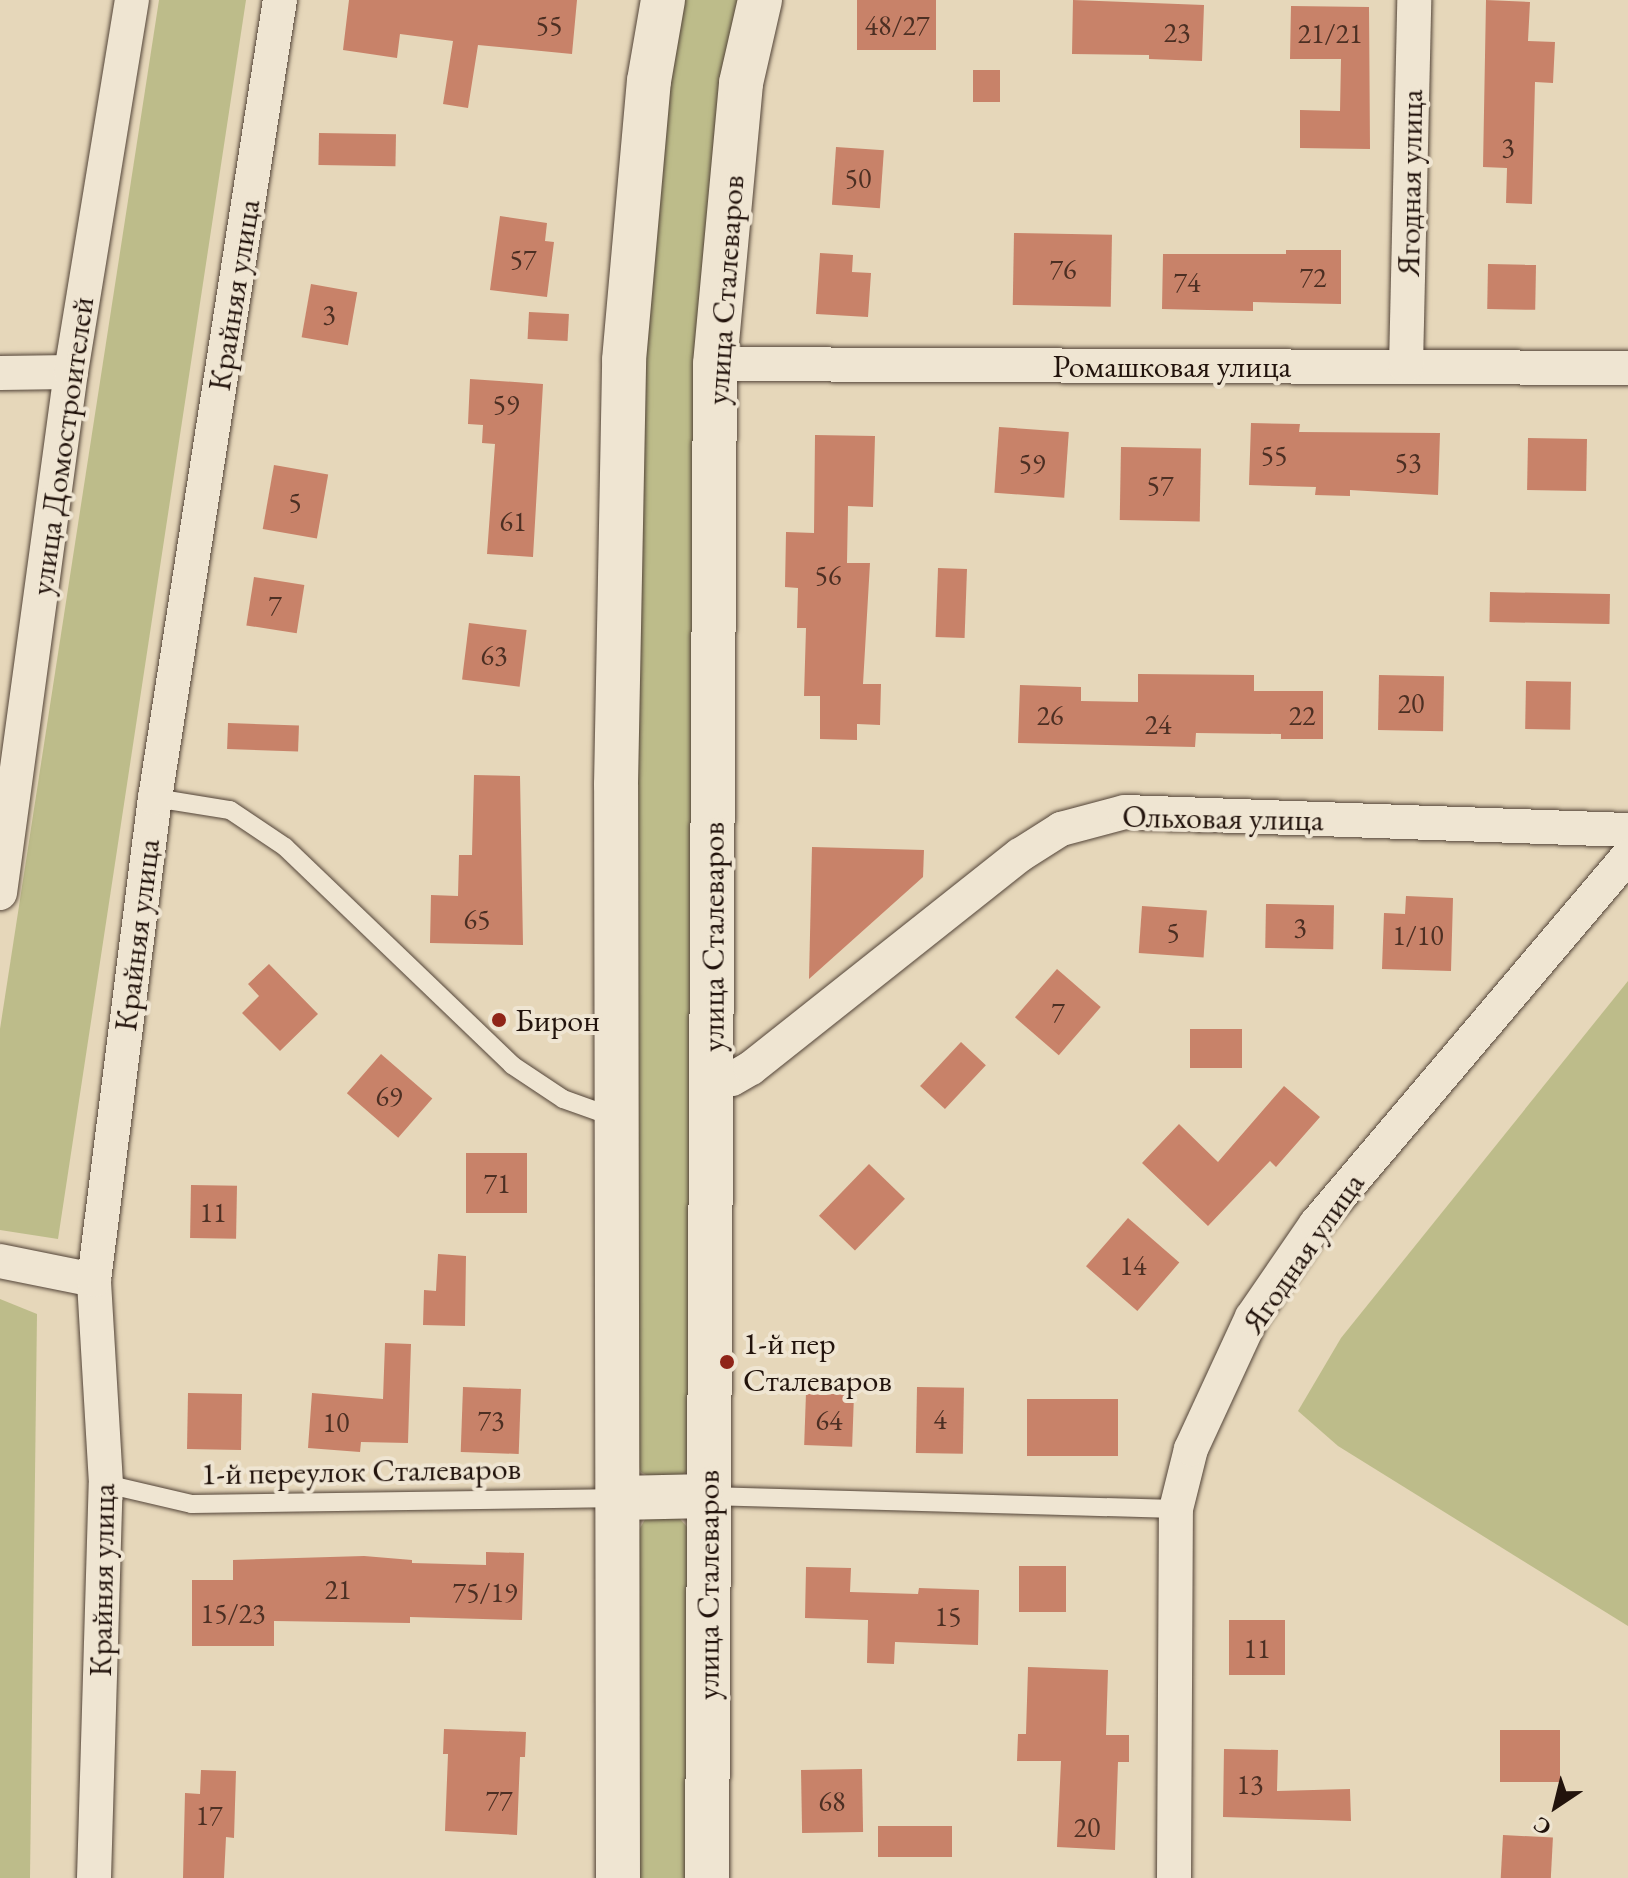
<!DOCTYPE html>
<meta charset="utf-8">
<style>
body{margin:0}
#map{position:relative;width:1628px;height:1878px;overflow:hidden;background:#e6d7ba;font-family:"EB Garamond",serif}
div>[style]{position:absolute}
.green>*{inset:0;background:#bdbc8a}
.building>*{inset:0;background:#c88269;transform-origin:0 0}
.roads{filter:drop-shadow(0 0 2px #534438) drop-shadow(0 0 2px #534438)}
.service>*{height:18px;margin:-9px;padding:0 9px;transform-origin:9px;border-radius:9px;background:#efe5d2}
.minor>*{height:34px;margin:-17px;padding:0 17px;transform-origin:17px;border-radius:17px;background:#efe5d2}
.secondary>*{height:44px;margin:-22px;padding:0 22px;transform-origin:22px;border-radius:22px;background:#efe5d2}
.dots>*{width:22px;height:22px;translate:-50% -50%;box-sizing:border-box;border:4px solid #efe5d2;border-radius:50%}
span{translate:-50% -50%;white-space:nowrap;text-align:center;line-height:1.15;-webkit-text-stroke:8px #efe5d2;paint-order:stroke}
.number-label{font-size:28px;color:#4c2f23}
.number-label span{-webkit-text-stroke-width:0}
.street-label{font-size:32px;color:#22130c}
.poi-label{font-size:32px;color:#22130c}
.left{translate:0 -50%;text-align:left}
.north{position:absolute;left:1516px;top:1766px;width:80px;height:80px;-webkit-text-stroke:6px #efe5d2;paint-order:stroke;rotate:215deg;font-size:22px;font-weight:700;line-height:32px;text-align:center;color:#22130c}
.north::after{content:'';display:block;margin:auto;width:28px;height:36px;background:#22130c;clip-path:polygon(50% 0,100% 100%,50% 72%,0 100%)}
</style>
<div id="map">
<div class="green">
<div style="clip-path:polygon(159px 0,246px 0,58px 1239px,0 1230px,0 1029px)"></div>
<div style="clip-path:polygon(683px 0,742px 0,687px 1471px,679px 1478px,652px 1478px,641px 1472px,634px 1457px,633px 524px,652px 197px)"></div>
<div style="clip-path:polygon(1628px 981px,1628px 1626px,1338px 1446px,1298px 1411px,1341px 1338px)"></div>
<div style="clip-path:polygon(0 1299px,37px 1314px,30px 1878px,0 1878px)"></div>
<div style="clip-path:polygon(674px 1512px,694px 1535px,694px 1878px,633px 1878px,635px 1537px,647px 1516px)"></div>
</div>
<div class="building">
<div style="clip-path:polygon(349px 0,577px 0,572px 54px,478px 45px,468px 108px,443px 104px,453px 41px,400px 34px,397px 58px,343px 50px)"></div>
<div style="left:857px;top:0;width:79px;height:50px"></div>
<div style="clip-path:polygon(1073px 0,1204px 5px,1202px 61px,1149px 59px,1149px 55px,1072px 54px)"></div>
<div style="clip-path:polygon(1486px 0,1530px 2px,1528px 41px,1555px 42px,1553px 83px,1535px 82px,1532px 204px,1506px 203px,1507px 168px,1483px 167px)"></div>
<div style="clip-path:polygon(1291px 6px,1369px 7px,1370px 149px,1300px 148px,1300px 110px,1340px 111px,1341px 59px,1290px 59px)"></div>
<div style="left:973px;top:70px;width:27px;height:32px"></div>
<div style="left:319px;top:133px;width:77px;height:32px;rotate:1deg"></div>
<div style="left:836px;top:147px;width:48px;height:58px;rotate:4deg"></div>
<div style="clip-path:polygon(500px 216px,547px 223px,545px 241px,554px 242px,547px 297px,490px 290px)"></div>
<div style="left:1014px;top:233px;width:98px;height:72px;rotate:1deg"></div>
<div style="clip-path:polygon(1286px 250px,1341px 250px,1341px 304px,1253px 302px,1253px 311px,1162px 309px,1163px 254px,1286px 254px)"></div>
<div style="clip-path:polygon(820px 253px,853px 255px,852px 272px,871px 273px,868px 317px,816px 314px)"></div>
<div style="left:1488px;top:264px;width:48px;height:45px;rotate:1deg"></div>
<div style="left:311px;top:284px;width:47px;height:54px;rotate:10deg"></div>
<div style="left:529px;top:312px;width:40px;height:27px;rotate:3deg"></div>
<div style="clip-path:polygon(470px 379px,543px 384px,533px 557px,487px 554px,495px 444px,482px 443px,483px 425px,468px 424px)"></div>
<div style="clip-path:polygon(1251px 423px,1300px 424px,1299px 432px,1440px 433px,1438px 495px,1350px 490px,1350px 496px,1315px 495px,1316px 487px,1249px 485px)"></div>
<div style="left:999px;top:427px;width:70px;height:66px;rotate:4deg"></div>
<div style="clip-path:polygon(815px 435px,875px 436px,873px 507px,848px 506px,847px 563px,870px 563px,863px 684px,881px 684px,880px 725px,857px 724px,857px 740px,820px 739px,820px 696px,804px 696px,806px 628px,797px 628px,798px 588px,785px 587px,786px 532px,814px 533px)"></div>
<div style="left:1528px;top:438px;width:59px;height:52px;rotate:1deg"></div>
<div style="left:1121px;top:447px;width:80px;height:73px;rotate:1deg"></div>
<div style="left:274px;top:465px;width:55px;height:65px;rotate:10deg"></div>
<div style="left:938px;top:568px;width:29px;height:69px;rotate:2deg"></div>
<div style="left:254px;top:577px;width:51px;height:49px;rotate:9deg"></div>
<div style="left:1490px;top:592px;width:120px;height:30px;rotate:1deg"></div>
<div style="left:469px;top:623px;width:58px;height:57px;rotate:7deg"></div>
<div style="clip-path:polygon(1138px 674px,1254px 675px,1254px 691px,1323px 691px,1323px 739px,1281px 739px,1281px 734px,1196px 733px,1195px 747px,1018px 743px,1020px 685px,1081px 687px,1081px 701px,1138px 702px)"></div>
<div style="left:1379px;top:675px;width:65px;height:55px;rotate:1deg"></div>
<div style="left:1526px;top:681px;width:45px;height:48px;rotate:1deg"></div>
<div style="left:228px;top:723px;width:71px;height:26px;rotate:2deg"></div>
<div style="clip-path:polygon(474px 775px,520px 776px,523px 945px,430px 943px,431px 895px,458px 896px,459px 855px,472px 855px)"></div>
<div style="clip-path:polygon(812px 847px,924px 850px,923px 877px,809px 979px)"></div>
<div style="clip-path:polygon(1406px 896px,1453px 898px,1451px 971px,1382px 969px,1384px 913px,1405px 914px)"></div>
<div style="left:1266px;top:904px;width:68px;height:44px;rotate:1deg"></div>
<div style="left:1142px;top:906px;width:65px;height:47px;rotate:4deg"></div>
<div style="clip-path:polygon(269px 964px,318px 1014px,280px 1051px,242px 1013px,259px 996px,248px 984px)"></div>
<div style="left:1057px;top:969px;width:58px;height:64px;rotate:41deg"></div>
<div style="left:1190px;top:1029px;width:52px;height:39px"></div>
<div style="left:961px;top:1042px;width:34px;height:60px;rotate:43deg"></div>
<div style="left:381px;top:1054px;width:68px;height:52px;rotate:41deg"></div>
<div style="clip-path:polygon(1284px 1086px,1320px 1117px,1276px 1167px,1270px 1161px,1208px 1226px,1142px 1163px,1179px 1124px,1218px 1162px)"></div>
<div style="left:466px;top:1153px;width:61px;height:60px"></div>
<div style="left:869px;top:1164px;width:50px;height:72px;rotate:44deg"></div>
<div style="left:191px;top:1185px;width:46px;height:53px;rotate:1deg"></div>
<div style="left:1128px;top:1218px;width:68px;height:64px;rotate:41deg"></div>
<div style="clip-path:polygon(438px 1254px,466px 1256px,465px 1326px,423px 1325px,424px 1290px,436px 1291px)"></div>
<div style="clip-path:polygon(385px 1343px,411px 1344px,408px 1443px,361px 1442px,360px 1452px,308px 1448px,312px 1393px,383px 1399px)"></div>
<div style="left:463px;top:1387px;width:58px;height:65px;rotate:2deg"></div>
<div style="left:917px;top:1387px;width:47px;height:66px;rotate:1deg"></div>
<div style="left:188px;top:1393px;width:54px;height:56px;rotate:1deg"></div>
<div style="left:806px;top:1393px;width:48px;height:52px;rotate:2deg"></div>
<div style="left:1027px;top:1399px;width:91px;height:57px"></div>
<div style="clip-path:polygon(486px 1552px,524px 1553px,522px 1620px,410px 1617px,410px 1623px,274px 1621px,274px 1646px,192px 1646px,192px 1580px,233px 1580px,233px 1560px,364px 1556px,412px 1560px,412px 1563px,486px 1565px)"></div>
<div style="left:1019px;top:1566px;width:47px;height:46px"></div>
<div style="clip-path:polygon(806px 1567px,851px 1568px,850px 1592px,918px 1594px,919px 1588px,979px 1590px,978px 1645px,895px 1642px,894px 1664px,867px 1663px,868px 1620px,805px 1618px)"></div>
<div style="left:1285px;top:1620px;width:55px;height:56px;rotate:90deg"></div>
<div style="clip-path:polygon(1028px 1667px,1108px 1670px,1106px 1735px,1129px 1735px,1129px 1762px,1118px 1762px,1115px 1850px,1057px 1847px,1061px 1761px,1017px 1761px,1018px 1734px,1026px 1734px)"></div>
<div style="clip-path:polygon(444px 1729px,526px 1732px,525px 1757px,520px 1757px,517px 1835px,445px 1831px,448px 1754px,443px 1754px)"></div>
<div style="left:1500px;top:1730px;width:60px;height:52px"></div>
<div style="clip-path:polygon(1224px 1749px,1278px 1750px,1277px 1791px,1350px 1789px,1351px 1821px,1223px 1817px)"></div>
<div style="left:862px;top:1769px;width:63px;height:61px;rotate:89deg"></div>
<div style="clip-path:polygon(201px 1770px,236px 1771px,234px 1838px,226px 1837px,224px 1878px,183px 1878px,185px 1793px,200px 1794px)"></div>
<div style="left:878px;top:1826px;width:74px;height:31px"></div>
<div style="left:1503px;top:1835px;width:50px;height:43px;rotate:3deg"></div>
</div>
<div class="roads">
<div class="service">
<div style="left:155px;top:798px;width:76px;rotate:9.1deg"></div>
<div style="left:230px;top:810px;width:66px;rotate:33.9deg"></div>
<div style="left:285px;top:847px;width:315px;rotate:43.8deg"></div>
<div style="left:512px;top:1065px;width:61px;rotate:33.7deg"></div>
<div style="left:563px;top:1099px;width:56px;rotate:19.7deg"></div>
<div style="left:106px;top:1484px;width:88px;rotate:13.1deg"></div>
<div style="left:192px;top:1504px;width:427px;rotate:-0.8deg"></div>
<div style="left:708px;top:1496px;width:468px;rotate:1.6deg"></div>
</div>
<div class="minor">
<div style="left:715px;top:364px;width:913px;rotate:0.25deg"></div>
<div style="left:1406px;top:366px;width:366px;rotate:-88.7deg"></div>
<div style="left:0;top:373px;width:71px;rotate:-0.8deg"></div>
<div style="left:0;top:893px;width:526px;rotate:-82.24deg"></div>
<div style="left:71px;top:372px;width:377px;rotate:-80.7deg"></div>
<div style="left:712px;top:1082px;width:20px;rotate:-9deg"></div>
<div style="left:732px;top:1079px;width:22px;rotate:-30deg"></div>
<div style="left:751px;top:1068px;width:343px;rotate:-38.4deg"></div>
<div style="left:1020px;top:855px;width:49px;rotate:-32.4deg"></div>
<div style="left:1061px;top:829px;width:66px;rotate:-14.9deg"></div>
<div style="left:1125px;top:812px;width:503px;rotate:2.05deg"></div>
<div style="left:0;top:1261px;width:96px;rotate:11.4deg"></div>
<div style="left:94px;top:1878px;width:394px;rotate:-88.3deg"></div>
<div style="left:106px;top:1484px;width:204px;rotate:-93.4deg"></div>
<div style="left:94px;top:1280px;width:486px;rotate:-82.8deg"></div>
<div style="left:155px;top:798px;width:808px;rotate:-81.1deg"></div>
<div style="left:1174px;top:1878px;width:369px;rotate:-89.7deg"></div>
<div style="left:1176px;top:1509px;width:62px;rotate:-76deg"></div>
<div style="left:1191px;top:1449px;width:145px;rotate:-65.2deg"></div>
<div style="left:1252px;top:1317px;width:113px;rotate:-55.5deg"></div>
<div style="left:1316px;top:1224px;width:482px;rotate:-49.7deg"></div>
</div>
<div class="secondary">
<div style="left:619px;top:1498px;width:89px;rotate:-1.3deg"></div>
<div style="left:618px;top:1878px;width:1093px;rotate:-90.1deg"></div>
<div style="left:616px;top:785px;width:425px;rotate:-88.9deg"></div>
<div style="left:624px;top:360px;width:280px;rotate:-84.9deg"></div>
<div style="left:649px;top:81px;width:82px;rotate:-80.2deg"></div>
<div style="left:707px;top:1878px;width:1514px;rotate:-89.7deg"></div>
<div style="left:715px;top:364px;width:282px;rotate:-84.7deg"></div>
<div style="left:741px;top:83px;width:85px;rotate:-77.1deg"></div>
</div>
</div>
<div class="dots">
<div style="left:499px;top:1020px;background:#8f2418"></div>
<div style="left:727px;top:1362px;background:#8f2418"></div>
</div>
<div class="number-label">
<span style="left:549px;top:25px">55</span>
<span style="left:897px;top:25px">48/27</span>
<span style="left:1177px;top:32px">23</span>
<span style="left:1330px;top:33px">21/21</span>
<span style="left:1508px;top:147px">3</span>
<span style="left:858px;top:178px">50</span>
<span style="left:523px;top:259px">57</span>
<span style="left:1063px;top:269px">76</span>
<span style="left:1313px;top:277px">72</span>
<span style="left:1187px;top:282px">74</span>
<span style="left:329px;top:314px">3</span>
<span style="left:506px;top:404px">59</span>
<span style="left:1274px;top:455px">55</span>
<span style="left:1408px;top:462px">53</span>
<span style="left:1032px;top:463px">59</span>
<span style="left:1160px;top:485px">57</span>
<span style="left:295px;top:502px">5</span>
<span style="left:513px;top:521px">61</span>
<span style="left:828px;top:575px">56</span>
<span style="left:275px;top:605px">7</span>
<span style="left:494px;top:655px">63</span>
<span style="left:1411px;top:703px">20</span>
<span style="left:1050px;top:715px">26</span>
<span style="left:1302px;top:715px">22</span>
<span style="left:1158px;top:724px">24</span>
<span style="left:477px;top:919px">65</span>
<span style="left:1300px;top:927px">3</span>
<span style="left:1173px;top:932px">5</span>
<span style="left:1418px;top:935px">1/10</span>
<span style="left:1058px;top:1012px">7</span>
<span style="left:389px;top:1096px">69</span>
<span style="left:497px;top:1183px">71</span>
<span style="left:213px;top:1212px">11</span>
<span style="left:1133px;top:1265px">14</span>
<span style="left:940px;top:1419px">4</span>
<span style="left:491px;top:1420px">73</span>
<span style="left:829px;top:1420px">64</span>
<span style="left:336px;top:1422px">10</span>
<span style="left:338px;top:1589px">21</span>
<span style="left:485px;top:1592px">75/19</span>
<span style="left:233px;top:1613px">15/23</span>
<span style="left:948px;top:1616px">15</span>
<span style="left:1257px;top:1648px">11</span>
<span style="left:1250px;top:1784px">13</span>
<span style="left:499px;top:1800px">77</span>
<span style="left:832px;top:1801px">68</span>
<span style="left:209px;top:1815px">17</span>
<span style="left:1087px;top:1827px">20</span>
</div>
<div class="street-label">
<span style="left:1410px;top:183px;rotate:-89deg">Ягодная улица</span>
<span style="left:725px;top:290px;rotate:-86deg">улица Сталеваров</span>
<span style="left:234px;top:295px;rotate:-81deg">Крайняя улица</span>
<span style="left:1172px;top:366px">Ромашковая улица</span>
<span style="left:62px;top:446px;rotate:-82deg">улица Домостроителей</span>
<span style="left:1223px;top:818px;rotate:1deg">Ольховая улица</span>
<span style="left:137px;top:935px;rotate:-83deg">Крайняя улица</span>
<span style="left:713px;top:937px;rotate:-90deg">улица Сталеваров</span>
<span style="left:1303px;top:1253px;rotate:-55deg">Ягодная улица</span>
<span style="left:361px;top:1471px;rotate:-1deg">1-й переулок Сталеваров</span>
<span style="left:102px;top:1580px;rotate:-89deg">Крайняя улица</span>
<span style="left:708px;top:1585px;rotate:-90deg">улица Сталеваров</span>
</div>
<div class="poi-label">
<span class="left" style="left:515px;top:1020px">Бирон</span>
<span class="left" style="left:743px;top:1362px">1-й пер<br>Сталеваров</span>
</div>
<div class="north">С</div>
</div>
